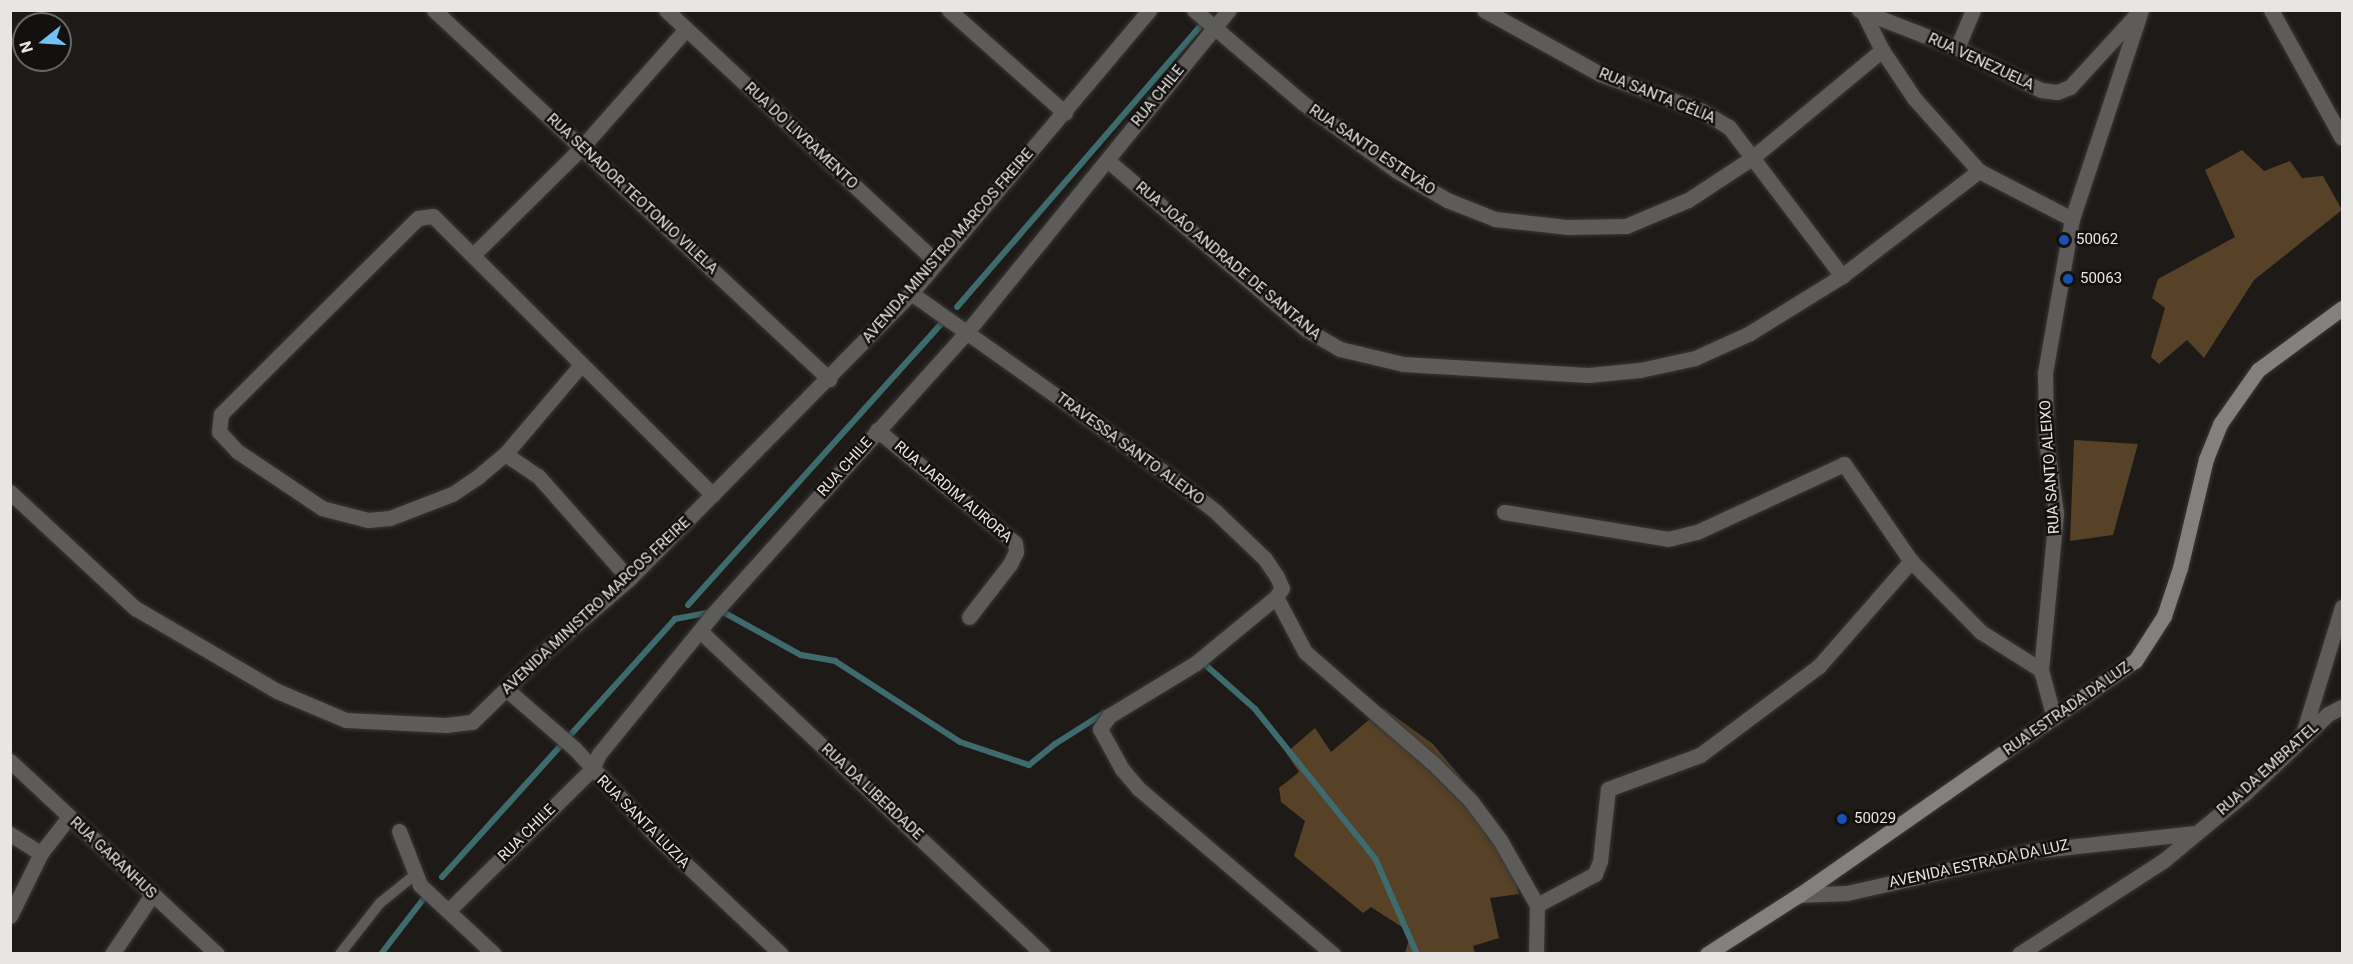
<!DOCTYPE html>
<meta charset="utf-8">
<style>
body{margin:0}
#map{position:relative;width:2353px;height:964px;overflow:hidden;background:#1d1a18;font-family:Roboto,sans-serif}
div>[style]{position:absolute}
.forest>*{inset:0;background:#574127}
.stream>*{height:6px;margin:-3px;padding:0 3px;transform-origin:3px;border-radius:3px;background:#3e6b6d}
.roads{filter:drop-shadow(0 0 2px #393735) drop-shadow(0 0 2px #393735)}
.lane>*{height:10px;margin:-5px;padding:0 5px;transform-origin:5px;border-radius:5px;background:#5d5c5b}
.street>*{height:15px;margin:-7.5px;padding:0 7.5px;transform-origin:7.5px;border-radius:7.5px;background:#5d5c5b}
.secondary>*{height:15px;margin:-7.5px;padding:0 7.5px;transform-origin:7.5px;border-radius:7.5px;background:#83817f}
.dots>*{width:16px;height:16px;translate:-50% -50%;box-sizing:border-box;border:3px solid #13110f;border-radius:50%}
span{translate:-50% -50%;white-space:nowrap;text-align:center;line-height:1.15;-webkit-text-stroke:5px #13110f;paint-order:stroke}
.street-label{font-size:15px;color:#e7e6e4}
.poi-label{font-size:15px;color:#e7e6e4}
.left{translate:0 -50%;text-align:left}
.frame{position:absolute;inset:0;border:12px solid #e7e6e4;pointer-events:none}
.north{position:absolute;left:12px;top:12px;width:60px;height:60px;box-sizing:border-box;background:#13110f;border:2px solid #686664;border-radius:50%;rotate:253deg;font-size:16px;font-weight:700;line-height:24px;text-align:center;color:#e7e6e4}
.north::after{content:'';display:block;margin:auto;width:21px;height:27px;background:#72c1f5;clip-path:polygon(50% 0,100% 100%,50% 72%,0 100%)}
</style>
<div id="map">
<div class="forest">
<div style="clip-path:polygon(2242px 150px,2264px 171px,2290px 161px,2302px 178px,2323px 176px,2342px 210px,2254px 280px,2204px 358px,2187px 340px,2159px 364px,2151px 357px,2165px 308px,2152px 298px,2158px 279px,2235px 237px,2205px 170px)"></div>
<div style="clip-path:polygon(2074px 440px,2138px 444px,2113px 535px,2070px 541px)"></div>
<div style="clip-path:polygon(1383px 708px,1433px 744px,1473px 792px,1507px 851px,1519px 894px,1490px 898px,1499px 938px,1473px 946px,1475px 953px,1405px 953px,1411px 933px,1371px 907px,1363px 913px,1294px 856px,1305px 821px,1281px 802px,1279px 788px,1299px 772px,1286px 753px,1315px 728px,1331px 752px)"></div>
</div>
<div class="stream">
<div style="left:957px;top:307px;width:379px;rotate:-49.1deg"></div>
<div style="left:688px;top:605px;width:382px;rotate:-48deg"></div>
<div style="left:723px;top:612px;width:89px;rotate:28.9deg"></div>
<div style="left:801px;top:655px;width:35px;rotate:10deg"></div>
<div style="left:835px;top:661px;width:149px;rotate:32.9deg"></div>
<div style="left:960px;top:742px;width:73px;rotate:18.4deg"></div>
<div style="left:1029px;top:765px;width:33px;rotate:-39deg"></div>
<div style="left:1055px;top:744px;width:58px;rotate:-32.3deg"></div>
<div style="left:1201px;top:661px;width:72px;rotate:41.6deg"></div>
<div style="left:1255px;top:709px;width:191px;rotate:51.2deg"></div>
<div style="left:1375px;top:858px;width:105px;rotate:66.4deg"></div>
<div style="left:442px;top:877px;width:348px;rotate:-47.9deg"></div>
<div style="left:675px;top:619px;width:31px;rotate:-11deg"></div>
<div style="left:381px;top:954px;width:77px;rotate:-52.4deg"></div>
</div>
<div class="roads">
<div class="lane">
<div style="left:340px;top:954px;width:65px;rotate:-51.9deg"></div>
<div style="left:380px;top:903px;width:46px;rotate:-38.9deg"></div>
</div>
<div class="street">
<div style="left:434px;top:10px;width:541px;rotate:43.05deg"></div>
<div style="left:666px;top:10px;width:369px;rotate:43deg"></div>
<div style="left:949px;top:10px;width:155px;rotate:41.6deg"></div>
<div style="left:1194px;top:10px;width:143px;rotate:40.5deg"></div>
<div style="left:1303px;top:103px;width:116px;rotate:35.9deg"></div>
<div style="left:1397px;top:171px;width:58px;rotate:30.1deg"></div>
<div style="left:1447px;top:200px;width:52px;rotate:21.6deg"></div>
<div style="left:1495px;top:219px;width:72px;rotate:6.3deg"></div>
<div style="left:1567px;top:227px;width:59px;rotate:-1deg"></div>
<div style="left:1626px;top:226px;width:67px;rotate:-22.8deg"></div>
<div style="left:1688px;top:200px;width:77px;rotate:-33.3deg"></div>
<div style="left:1752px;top:158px;width:169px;rotate:-39.7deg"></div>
<div style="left:1484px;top:10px;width:132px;rotate:28.9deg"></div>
<div style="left:1600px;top:74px;width:109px;rotate:19.9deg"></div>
<div style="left:1702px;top:111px;width:31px;rotate:31deg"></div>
<div style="left:1729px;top:127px;width:187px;rotate:52.8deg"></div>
<div style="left:1859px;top:10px;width:105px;rotate:21.2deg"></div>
<div style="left:1957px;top:48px;width:94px;rotate:26.6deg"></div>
<div style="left:2041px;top:90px;width:16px;rotate:7deg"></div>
<div style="left:2057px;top:92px;width:14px;rotate:-21deg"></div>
<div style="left:2070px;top:87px;width:98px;rotate:-47.5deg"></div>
<div style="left:2271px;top:10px;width:146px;rotate:61deg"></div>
<div style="left:1863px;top:12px;width:42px;rotate:63.4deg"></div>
<div style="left:1882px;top:50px;width:58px;rotate:56.3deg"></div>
<div style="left:1914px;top:98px;width:98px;rotate:48.3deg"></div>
<div style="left:1979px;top:171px;width:105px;rotate:27.3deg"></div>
<div style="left:1957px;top:48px;width:41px;rotate:-67.2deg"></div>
<div style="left:1107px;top:160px;width:262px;rotate:40.4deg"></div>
<div style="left:1307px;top:330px;width:38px;rotate:30deg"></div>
<div style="left:1340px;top:349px;width:65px;rotate:13.4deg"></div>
<div style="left:1403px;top:364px;width:185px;rotate:3.4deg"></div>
<div style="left:1588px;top:375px;width:52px;rotate:-5.5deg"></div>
<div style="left:1640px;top:370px;width:56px;rotate:-12.3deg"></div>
<div style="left:1695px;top:358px;width:60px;rotate:-24.4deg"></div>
<div style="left:1750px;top:333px;width:108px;rotate:-31.8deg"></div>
<div style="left:1842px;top:276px;width:173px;rotate:-37.5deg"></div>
<div style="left:474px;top:254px;width:152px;rotate:-44.7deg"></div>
<div style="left:582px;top:147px;width:157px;rotate:-48.6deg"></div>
<div style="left:911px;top:293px;width:319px;rotate:35.3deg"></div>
<div style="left:1171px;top:477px;width:56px;rotate:37.7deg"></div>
<div style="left:1215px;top:511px;width:69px;rotate:43.8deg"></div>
<div style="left:1265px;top:559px;width:22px;rotate:56deg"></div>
<div style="left:1277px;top:577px;width:12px;rotate:66deg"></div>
<div style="left:1282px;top:588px;width:11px;rotate:124deg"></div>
<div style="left:1276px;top:597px;width:104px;rotate:140.5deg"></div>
<div style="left:1196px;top:663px;width:102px;rotate:148.7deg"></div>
<div style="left:1109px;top:716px;width:16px;rotate:125deg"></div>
<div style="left:1100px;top:729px;width:46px;rotate:61.2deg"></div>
<div style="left:1122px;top:769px;width:26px;rotate:50deg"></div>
<div style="left:1139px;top:789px;width:255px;rotate:40.4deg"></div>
<div style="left:580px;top:366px;width:116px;rotate:130.4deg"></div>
<div style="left:505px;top:454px;width:34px;rotate:140deg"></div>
<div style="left:479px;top:476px;width:32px;rotate:146deg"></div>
<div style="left:452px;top:494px;width:66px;rotate:158.8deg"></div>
<div style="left:390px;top:518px;width:22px;rotate:175deg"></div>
<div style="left:368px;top:520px;width:48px;rotate:-165.4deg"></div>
<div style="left:322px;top:508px;width:102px;rotate:-146.2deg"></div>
<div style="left:237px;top:451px;width:26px;rotate:-133deg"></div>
<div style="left:219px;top:432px;width:18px;rotate:-84deg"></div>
<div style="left:221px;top:414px;width:82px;rotate:-45deg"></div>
<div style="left:279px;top:356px;width:196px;rotate:-44.8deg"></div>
<div style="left:418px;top:218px;width:15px;rotate:-8deg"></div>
<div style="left:433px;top:216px;width:395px;rotate:44.9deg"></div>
<div style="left:877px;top:430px;width:178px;rotate:39.3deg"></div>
<div style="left:1015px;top:543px;width:9px;rotate:84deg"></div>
<div style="left:1016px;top:552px;width:13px;rotate:117deg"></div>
<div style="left:1010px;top:564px;width:67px;rotate:127.7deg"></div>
<div style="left:505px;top:454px;width:40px;rotate:34deg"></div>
<div style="left:538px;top:476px;width:137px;rotate:48.5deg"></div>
<div style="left:10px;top:492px;width:171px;rotate:42.9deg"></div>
<div style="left:135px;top:608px;width:164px;rotate:30.3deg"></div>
<div style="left:277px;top:691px;width:75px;rotate:22.8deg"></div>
<div style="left:346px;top:720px;width:100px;rotate:2.9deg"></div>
<div style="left:446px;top:725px;width:26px;rotate:-7deg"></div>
<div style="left:472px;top:722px;width:98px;rotate:-44.2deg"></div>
<div style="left:542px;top:654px;width:115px;rotate:-40.8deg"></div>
<div style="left:629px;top:579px;width:402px;rotate:-45.4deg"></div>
<div style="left:911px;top:293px;width:370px;rotate:-49.9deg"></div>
<div style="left:1504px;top:512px;width:166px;rotate:9.3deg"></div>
<div style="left:1668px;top:539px;width:30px;rotate:-14deg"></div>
<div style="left:1697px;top:532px;width:162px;rotate:-24.8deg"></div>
<div style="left:1844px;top:464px;width:118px;rotate:55.4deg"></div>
<div style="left:1911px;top:561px;width:100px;rotate:45.4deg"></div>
<div style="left:1981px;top:632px;width:71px;rotate:32.3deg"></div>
<div style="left:1276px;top:597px;width:62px;rotate:62.2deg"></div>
<div style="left:1305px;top:652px;width:171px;rotate:41deg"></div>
<div style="left:1434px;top:764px;width:52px;rotate:45deg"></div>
<div style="left:1471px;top:801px;width:49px;rotate:53.4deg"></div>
<div style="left:1500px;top:840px;width:75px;rotate:60.4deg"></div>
<div style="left:1537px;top:905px;width:49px;rotate:91.2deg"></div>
<div style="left:700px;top:631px;width:471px;rotate:43.3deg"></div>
<div style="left:506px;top:689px;width:91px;rotate:41deg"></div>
<div style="left:575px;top:749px;width:117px;rotate:47.1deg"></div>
<div style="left:655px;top:835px;width:173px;rotate:43.4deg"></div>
<div style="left:2054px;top:718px;width:50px;rotate:-105.2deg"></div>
<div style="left:2041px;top:670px;width:158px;rotate:-84.5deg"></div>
<div style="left:2056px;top:513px;width:73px;rotate:-97.9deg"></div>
<div style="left:2046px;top:441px;width:68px;rotate:-90.8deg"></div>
<div style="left:2045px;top:373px;width:156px;rotate:-80.1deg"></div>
<div style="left:2072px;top:219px;width:220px;rotate:-71.7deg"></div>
<div style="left:2302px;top:737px;width:136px;rotate:-72.9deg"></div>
<div style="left:10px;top:761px;width:283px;rotate:43deg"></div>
<div style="left:399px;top:831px;width:58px;rotate:68.7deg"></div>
<div style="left:420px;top:885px;width:101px;rotate:43deg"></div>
<div style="left:10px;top:834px;width:36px;rotate:32deg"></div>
<div style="left:1799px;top:895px;width:48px;rotate:-2.4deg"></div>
<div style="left:1847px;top:893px;width:190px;rotate:-12.8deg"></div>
<div style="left:2032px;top:851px;width:164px;rotate:-6.3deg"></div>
<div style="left:1537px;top:905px;width:66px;rotate:-28.1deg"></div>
<div style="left:1595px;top:874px;width:14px;rotate:-69deg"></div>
<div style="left:1600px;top:861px;width:72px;rotate:-83.7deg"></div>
<div style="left:1608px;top:789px;width:98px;rotate:-20.3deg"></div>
<div style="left:1700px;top:755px;width:149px;rotate:-36.8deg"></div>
<div style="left:1819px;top:666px;width:140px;rotate:-48.8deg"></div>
<div style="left:448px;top:911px;width:201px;rotate:-44.6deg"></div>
<div style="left:591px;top:770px;width:18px;rotate:-63deg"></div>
<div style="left:599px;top:754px;width:181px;rotate:-50.8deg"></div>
<div style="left:713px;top:614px;width:380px;rotate:-48deg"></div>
<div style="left:967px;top:332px;width:415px;rotate:-50.9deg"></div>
<div style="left:10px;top:916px;width:70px;rotate:-63.8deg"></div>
<div style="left:41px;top:853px;width:46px;rotate:-52.1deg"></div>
<div style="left:112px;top:954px;width:71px;rotate:-55.9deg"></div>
<div style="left:2019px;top:954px;width:171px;rotate:-32.9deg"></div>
<div style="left:2163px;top:861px;width:107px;rotate:-39.7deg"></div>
<div style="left:2245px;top:793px;width:115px;rotate:-43.6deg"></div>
<div style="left:2328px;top:714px;width:16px;rotate:-27deg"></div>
</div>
<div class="secondary">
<div style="left:1707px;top:954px;width:109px;rotate:-32.7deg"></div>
<div style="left:1799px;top:895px;width:409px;rotate:-34.9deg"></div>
<div style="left:2135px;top:661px;width:54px;rotate:-57.2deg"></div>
<div style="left:2164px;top:616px;width:51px;rotate:-71.6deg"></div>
<div style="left:2180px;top:568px;width:112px;rotate:-76.6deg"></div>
<div style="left:2206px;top:459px;width:38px;rotate:-68deg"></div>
<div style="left:2220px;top:424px;width:66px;rotate:-54.9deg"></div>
<div style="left:2258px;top:370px;width:104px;rotate:-36.4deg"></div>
</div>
</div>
<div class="dots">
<div style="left:2064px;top:240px;background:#1a4fb4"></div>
<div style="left:2068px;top:279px;background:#1a4fb4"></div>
<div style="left:1842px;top:819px;background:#1a4fb4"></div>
</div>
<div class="street-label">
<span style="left:1981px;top:62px;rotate:25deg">RUA VENEZUELA</span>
<span style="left:1158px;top:96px;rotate:-51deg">RUA CHILE</span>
<span style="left:1657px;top:96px;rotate:22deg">RUA SANTA CÉLIA</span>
<span style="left:801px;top:136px;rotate:43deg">RUA DO LIVRAMENTO</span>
<span style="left:1372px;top:150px;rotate:34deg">RUA SANTO ESTEVÃO</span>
<span style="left:632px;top:194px;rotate:43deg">RUA SENADOR TEOTONIO VILELA</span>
<span style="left:948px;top:246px;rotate:-49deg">AVENIDA MINISTRO MARCOS FREIRE</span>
<span style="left:1228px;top:261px;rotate:40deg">RUA JOÃO ANDRADE DE SANTANA</span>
<span style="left:1130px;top:449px;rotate:36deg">TRAVESSA SANTO ALEIXO</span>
<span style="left:845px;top:467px;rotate:-48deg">RUA CHILE</span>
<span style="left:2050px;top:467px;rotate:-94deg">RUA SANTO ALEIXO</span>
<span style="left:953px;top:492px;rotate:40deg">RUA JARDIM AURORA</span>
<span style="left:596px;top:606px;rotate:-43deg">AVENIDA MINISTRO MARCOS FREIRE</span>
<span style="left:2067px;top:709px;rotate:-35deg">RUA ESTRADA DA LUZ</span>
<span style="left:2268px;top:769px;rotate:-42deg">RUA DA EMBRATEL</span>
<span style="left:872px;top:792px;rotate:43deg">RUA DA LIBERDADE</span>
<span style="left:643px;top:822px;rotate:45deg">RUA SANTA LUZIA</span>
<span style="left:527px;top:833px;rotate:-45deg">RUA CHILE</span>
<span style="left:113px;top:858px;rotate:43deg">RUA GARANHUS</span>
<span style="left:1979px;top:864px;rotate:-12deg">AVENIDA ESTRADA DA LUZ</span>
</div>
<div class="poi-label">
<span class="left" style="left:2076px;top:240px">50062</span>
<span class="left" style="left:2080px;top:279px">50063</span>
<span class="left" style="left:1854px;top:819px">50029</span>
</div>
<div class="frame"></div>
<div class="north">N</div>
</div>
